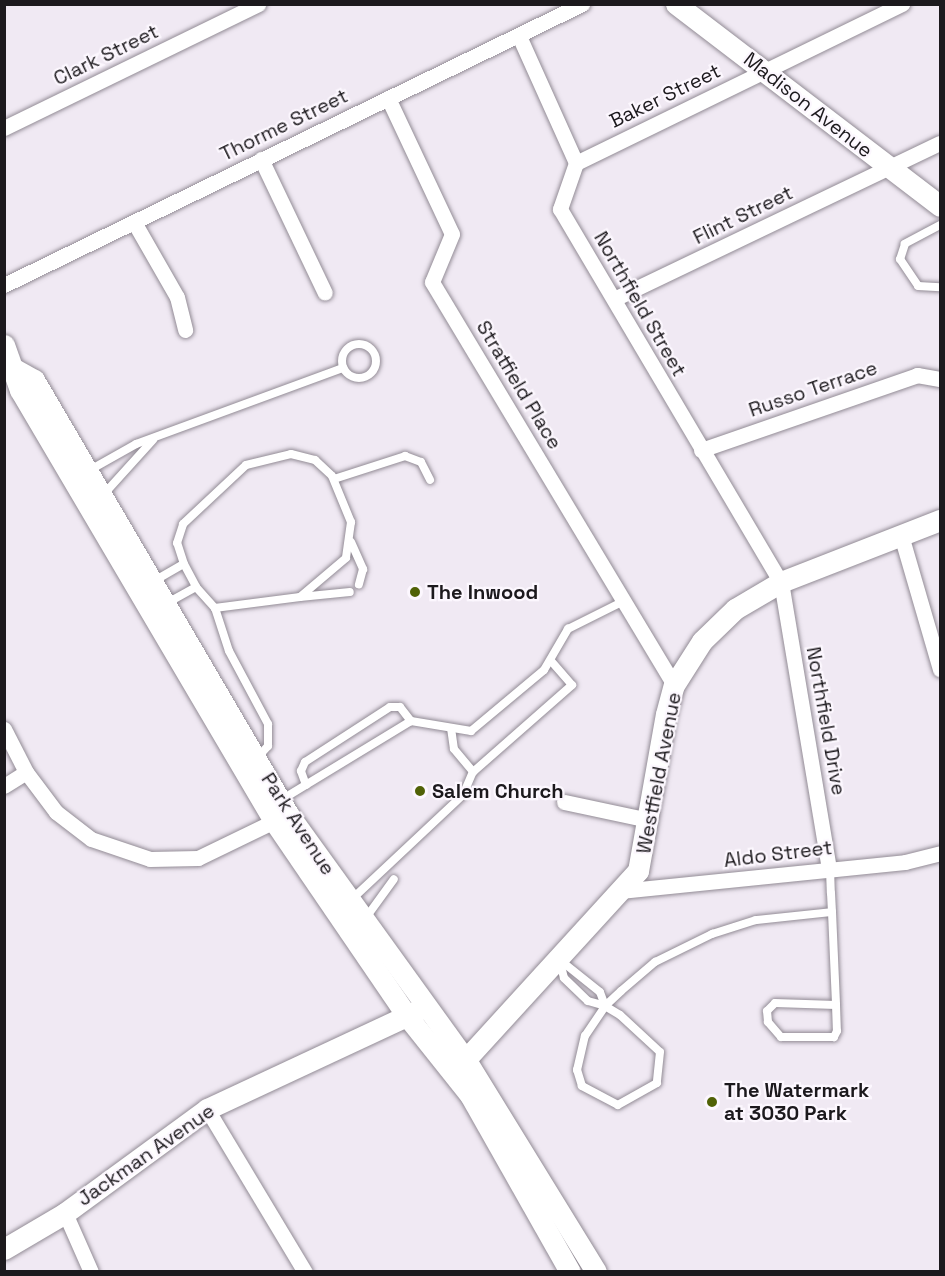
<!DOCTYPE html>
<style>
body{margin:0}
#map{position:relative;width:945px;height:1276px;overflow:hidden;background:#f0e9f3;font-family:"Space Grotesk",sans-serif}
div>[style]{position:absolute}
.roads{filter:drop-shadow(0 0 2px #928b95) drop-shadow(0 0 2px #928b95)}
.lane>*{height:8px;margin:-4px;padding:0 4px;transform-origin:4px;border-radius:4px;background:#fff}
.lane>.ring{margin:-4px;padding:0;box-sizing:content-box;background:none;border:8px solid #fff;border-radius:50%}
.street>*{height:15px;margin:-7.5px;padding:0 7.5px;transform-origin:7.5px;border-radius:7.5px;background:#fff}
.secondary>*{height:21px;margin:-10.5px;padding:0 10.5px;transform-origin:10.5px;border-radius:10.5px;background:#fff}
.dots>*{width:16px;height:16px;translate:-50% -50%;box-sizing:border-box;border:3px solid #fcf7fe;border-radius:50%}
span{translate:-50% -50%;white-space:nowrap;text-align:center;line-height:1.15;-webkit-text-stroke:4.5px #fcf7fe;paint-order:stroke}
.street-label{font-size:20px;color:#1c191d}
.poi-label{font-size:20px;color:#1c191d;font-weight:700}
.left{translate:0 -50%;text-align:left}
.frame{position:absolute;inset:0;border:6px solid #1c191d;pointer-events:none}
</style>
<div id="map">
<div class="roads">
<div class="lane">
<div style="left:940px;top:225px;width:40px;rotate:152deg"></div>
<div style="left:905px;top:244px;width:16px;rotate:108deg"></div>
<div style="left:900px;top:259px;width:32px;rotate:56deg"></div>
<div style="left:918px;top:286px;width:22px;rotate:3deg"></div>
<div class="ring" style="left:342px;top:344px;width:26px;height:26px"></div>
<div style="left:90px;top:470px;width:53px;rotate:-29.5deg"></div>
<div style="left:136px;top:444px;width:221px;rotate:-20.2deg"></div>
<div style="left:334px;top:479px;width:75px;rotate:-17.9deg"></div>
<div style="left:405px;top:456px;width:17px;rotate:21deg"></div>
<div style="left:421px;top:462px;width:20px;rotate:63deg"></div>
<div style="left:104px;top:494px;width:73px;rotate:-47.8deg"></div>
<div style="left:351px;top:542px;width:30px;rotate:66deg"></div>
<div style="left:363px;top:569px;width:16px;rotate:105deg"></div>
<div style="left:184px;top:564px;width:22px;rotate:-108deg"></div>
<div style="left:177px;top:543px;width:20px;rotate:-72deg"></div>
<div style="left:183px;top:524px;width:86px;rotate:-43.1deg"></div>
<div style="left:246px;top:465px;width:46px;rotate:-13.7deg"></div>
<div style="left:291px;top:454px;width:25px;rotate:14deg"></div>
<div style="left:315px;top:460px;width:23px;rotate:43deg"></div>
<div style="left:332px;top:476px;width:50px;rotate:67.6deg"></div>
<div style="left:351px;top:522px;width:36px;rotate:98deg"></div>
<div style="left:346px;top:558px;width:60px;rotate:139.7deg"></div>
<div style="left:300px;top:597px;width:86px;rotate:172.6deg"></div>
<div style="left:154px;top:581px;width:34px;rotate:-30deg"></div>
<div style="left:184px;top:564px;width:26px;rotate:62deg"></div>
<div style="left:196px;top:587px;width:33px;rotate:151deg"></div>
<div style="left:196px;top:587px;width:28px;rotate:48deg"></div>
<div style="left:215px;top:608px;width:45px;rotate:72deg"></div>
<div style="left:229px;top:651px;width:83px;rotate:61.9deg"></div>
<div style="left:268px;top:724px;width:22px;rotate:90deg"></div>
<div style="left:268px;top:746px;width:18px;rotate:133deg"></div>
<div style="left:300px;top:597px;width:50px;rotate:-5.7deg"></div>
<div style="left:451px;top:728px;width:21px;rotate:82deg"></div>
<div style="left:454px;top:749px;width:30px;rotate:50deg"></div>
<div style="left:473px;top:772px;width:132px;rotate:-41.3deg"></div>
<div style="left:572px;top:685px;width:32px;rotate:-131deg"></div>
<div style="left:306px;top:785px;width:15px;rotate:-110deg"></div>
<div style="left:301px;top:771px;width:10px;rotate:-66deg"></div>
<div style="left:305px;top:762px;width:101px;rotate:-32.9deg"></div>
<div style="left:390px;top:707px;width:10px"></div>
<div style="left:400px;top:707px;width:18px;rotate:52deg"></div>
<div style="left:281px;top:800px;width:152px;rotate:-31.3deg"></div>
<div style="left:411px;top:721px;width:61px;rotate:9.5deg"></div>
<div style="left:471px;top:731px;width:95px;rotate:-39.9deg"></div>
<div style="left:544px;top:670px;width:48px;rotate:-59.7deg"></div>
<div style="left:568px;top:629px;width:63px;rotate:-26.6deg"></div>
<div style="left:830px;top:869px;width:24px;rotate:88deg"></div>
<div style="left:831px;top:893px;width:19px;rotate:87deg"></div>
<div style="left:832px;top:912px;width:93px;rotate:87.5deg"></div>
<div style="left:836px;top:1005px;width:26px;rotate:88deg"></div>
<div style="left:837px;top:1031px;width:7px;rotate:117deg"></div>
<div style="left:834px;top:1037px;width:53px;rotate:180deg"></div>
<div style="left:781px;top:1037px;width:20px;rotate:-131deg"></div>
<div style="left:768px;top:1022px;width:11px;rotate:-95deg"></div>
<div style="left:767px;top:1011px;width:11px;rotate:-45deg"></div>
<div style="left:775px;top:1003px;width:61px;rotate:1.9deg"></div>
<div style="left:351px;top:900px;width:154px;rotate:-43.2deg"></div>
<div style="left:463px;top:795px;width:25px;rotate:-67deg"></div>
<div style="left:365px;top:919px;width:49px;rotate:-54.1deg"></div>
<div style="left:560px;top:960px;width:51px;rotate:38.7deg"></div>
<div style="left:600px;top:992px;width:15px;rotate:70deg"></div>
<div style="left:560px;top:962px;width:16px;rotate:76deg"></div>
<div style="left:564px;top:978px;width:33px;rotate:44deg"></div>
<div style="left:588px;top:1001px;width:18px;rotate:16deg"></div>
<div style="left:605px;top:1006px;width:17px;rotate:31deg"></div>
<div style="left:620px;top:1015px;width:54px;rotate:42.8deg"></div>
<div style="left:660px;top:1052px;width:31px;rotate:96deg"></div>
<div style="left:657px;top:1083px;width:45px;rotate:150.6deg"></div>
<div style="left:618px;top:1105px;width:41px;rotate:-152.2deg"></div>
<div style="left:582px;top:1086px;width:17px;rotate:-107deg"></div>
<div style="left:577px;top:1070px;width:35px;rotate:-77deg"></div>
<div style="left:585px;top:1036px;width:36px;rotate:-56deg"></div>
<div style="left:605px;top:1006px;width:22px;rotate:-43deg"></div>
<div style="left:621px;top:991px;width:45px;rotate:-40.5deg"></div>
<div style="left:655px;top:962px;width:64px;rotate:-26.2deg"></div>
<div style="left:712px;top:934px;width:46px;rotate:-17.7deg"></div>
<div style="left:756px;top:920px;width:76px;rotate:-6deg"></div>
</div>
<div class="street">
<div style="left:519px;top:36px;width:139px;rotate:65.8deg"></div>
<div style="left:576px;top:163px;width:49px;rotate:109.2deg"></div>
<div style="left:560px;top:209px;width:434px;rotate:59.4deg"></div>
<div style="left:781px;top:582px;width:290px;rotate:80.5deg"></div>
<div style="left:388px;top:98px;width:150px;rotate:64.8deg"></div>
<div style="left:452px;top:234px;width:52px;rotate:112.6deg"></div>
<div style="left:432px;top:282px;width:470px;rotate:59deg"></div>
<div style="left:4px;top:128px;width:283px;rotate:-26deg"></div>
<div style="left:261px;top:159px;width:148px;rotate:64.5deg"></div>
<div style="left:576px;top:163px;width:363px;rotate:-26deg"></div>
<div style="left:134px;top:222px;width:86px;rotate:60.2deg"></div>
<div style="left:177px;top:297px;width:34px;rotate:76deg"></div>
<div style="left:4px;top:285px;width:643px;rotate:-25.93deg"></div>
<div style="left:614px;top:299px;width:361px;rotate:-25.6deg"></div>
<div style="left:701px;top:450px;width:229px;rotate:-19.1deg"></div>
<div style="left:917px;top:375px;width:23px;rotate:10deg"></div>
<div style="left:901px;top:535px;width:140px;rotate:73.8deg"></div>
<div style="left:4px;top:729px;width:48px;rotate:62.9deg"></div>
<div style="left:26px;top:772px;width:50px;rotate:53.1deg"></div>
<div style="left:56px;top:812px;width:44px;rotate:37.6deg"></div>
<div style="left:91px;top:839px;width:62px;rotate:18.7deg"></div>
<div style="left:150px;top:859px;width:48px;rotate:-1.2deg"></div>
<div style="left:198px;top:858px;width:94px;rotate:-25.8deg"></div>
<div style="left:4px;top:786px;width:26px;rotate:-32deg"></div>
<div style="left:564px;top:802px;width:87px;rotate:12deg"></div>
<div style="left:620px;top:891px;width:286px;rotate:-5.8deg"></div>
<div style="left:905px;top:862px;width:36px;rotate:-14deg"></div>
<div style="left:207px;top:1109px;width:190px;rotate:59deg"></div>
<div style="left:65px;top:1213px;width:64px;rotate:66.2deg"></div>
</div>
<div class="secondary">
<div style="left:676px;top:4px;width:332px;rotate:37.4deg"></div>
<div style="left:4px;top:345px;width:48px;rotate:70.4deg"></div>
<div style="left:20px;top:390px;width:500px;rotate:59.49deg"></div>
<div style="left:274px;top:821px;width:236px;rotate:55.7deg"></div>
<div style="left:407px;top:1016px;width:101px;rotate:51.4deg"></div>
<div style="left:470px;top:1095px;width:203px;rotate:60.5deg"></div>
<div style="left:16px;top:370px;width:21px;rotate:29deg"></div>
<div style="left:34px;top:380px;width:503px;rotate:59.66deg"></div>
<div style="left:288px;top:814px;width:306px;rotate:54.2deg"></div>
<div style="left:467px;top:1062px;width:246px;rotate:58.4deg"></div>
<div style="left:456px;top:1070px;width:270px;rotate:-47.6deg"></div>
<div style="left:638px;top:871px;width:159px;rotate:-79.9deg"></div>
<div style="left:666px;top:714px;width:30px;rotate:-75deg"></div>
<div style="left:674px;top:685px;width:52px;rotate:-57.5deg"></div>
<div style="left:702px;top:641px;width:46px;rotate:-44.1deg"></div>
<div style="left:735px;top:609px;width:53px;rotate:-30.4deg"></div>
<div style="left:781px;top:582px;width:171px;rotate:-21.3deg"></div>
<div style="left:4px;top:1249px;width:71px;rotate:-30.5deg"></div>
<div style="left:65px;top:1213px;width:176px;rotate:-36.2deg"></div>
<div style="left:207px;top:1109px;width:232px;rotate:-25deg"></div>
</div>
</div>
<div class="dots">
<div style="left:415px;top:592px;background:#506106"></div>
<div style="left:420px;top:791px;background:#506106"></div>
<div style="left:712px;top:1102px;background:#506106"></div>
</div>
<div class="street-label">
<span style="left:106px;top:55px;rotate:-26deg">Clark Street</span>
<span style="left:665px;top:96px;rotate:-26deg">Baker Street</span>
<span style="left:808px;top:105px;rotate:38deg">Madison Avenue</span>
<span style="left:284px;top:125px;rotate:-26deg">Thorme Street</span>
<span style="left:743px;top:215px;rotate:-26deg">Flint Street</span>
<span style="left:640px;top:304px;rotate:60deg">Northfield Street</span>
<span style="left:519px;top:385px;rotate:59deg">Stratfield Place</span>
<span style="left:813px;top:389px;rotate:-19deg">Russo Terrace</span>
<span style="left:826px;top:721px;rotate:80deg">Northfield Drive</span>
<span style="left:659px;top:773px;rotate:-79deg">Westfield Avenue</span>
<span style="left:298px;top:824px;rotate:57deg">Park Avenue</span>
<span style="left:778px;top:854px;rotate:-7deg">Aldo Street</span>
<span style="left:146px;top:1155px;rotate:-35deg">Jackman Avenue</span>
</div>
<div class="poi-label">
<span class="left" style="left:427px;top:592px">The Inwood</span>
<span class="left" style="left:432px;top:791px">Salem Church</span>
<span class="left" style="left:724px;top:1102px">The Watermark<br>at 3030 Park</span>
</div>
<div class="frame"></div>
</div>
